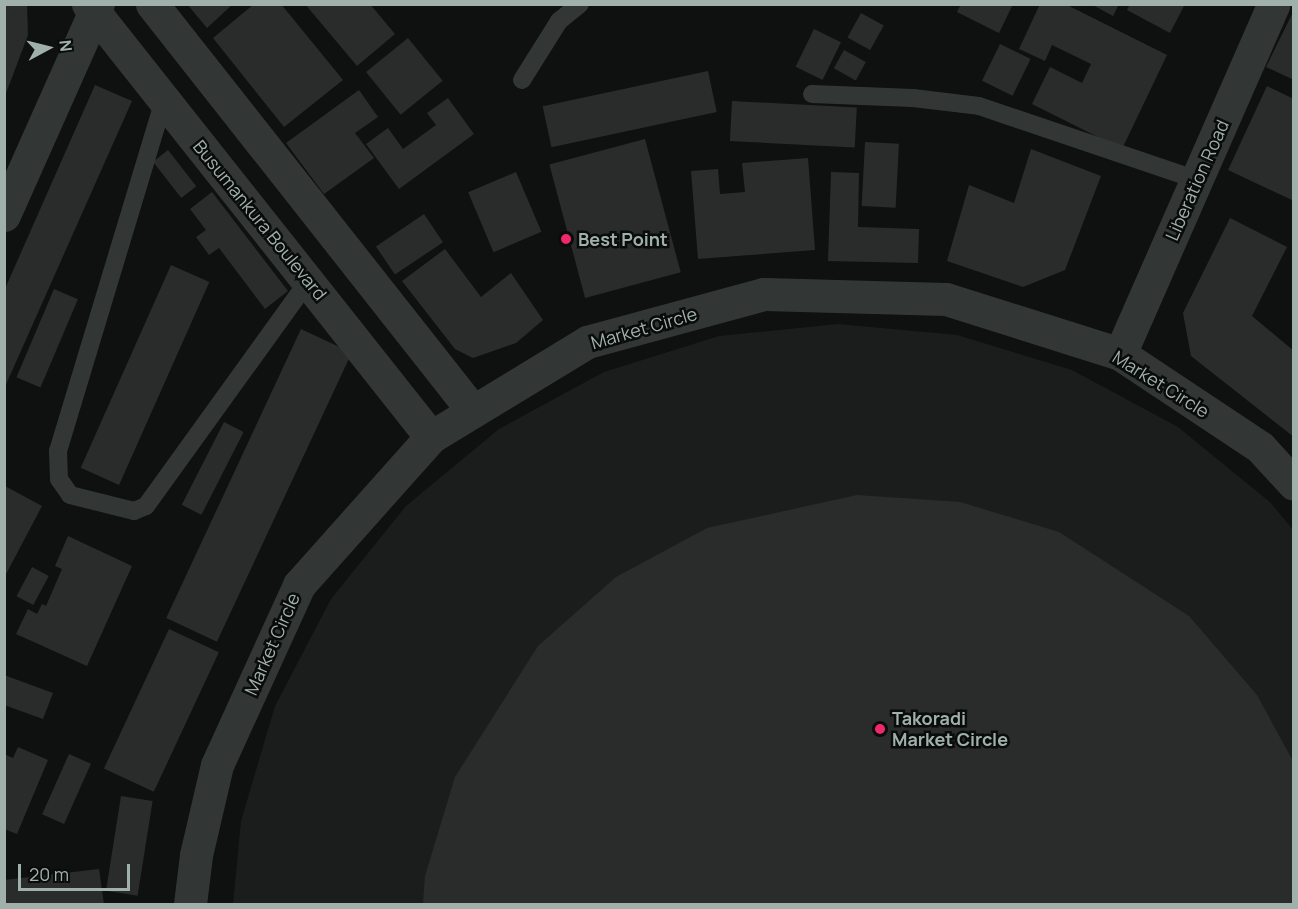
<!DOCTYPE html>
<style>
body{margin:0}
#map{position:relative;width:1298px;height:909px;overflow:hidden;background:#0f1010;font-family:Manrope,sans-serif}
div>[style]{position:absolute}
.built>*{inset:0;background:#1b1d1d}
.building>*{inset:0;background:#2a2c2c;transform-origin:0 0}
.service>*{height:18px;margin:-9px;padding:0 9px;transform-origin:9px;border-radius:9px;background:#323736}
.minor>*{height:33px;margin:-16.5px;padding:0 16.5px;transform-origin:16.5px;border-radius:16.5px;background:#323736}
.dots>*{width:16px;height:16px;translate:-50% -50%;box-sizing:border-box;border:3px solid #0a0b0b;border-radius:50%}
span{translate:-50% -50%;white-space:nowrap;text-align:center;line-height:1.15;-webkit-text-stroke:5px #0a0b0b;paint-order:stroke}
.street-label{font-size:18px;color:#a0b1ac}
.poi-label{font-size:18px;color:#a0b1ac;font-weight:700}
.left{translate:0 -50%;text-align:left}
.frame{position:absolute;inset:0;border:6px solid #a0b1ac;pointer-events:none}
.north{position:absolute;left:18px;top:18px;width:60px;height:60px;-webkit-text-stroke:4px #0a0b0b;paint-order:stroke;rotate:83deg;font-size:16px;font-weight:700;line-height:24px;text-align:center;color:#a0b1ac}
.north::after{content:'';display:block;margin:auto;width:21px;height:27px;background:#a0b1ac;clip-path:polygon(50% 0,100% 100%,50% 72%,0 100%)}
.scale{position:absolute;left:18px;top:864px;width:112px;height:27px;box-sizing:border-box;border:3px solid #a0b1ac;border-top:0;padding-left:8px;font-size:18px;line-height:21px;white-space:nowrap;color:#a0b1ac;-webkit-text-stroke:4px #0a0b0b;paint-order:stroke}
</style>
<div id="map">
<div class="built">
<div style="clip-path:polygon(838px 324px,957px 335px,1072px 370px,1178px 427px,1271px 503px,1293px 530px,1293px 904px,233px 904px,241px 821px,275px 706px,331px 599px,406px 506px,499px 429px,604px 372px,719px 336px)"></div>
</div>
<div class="building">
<div style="clip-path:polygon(4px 4px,27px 4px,28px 35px,5px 96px)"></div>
<div style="clip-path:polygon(187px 4px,233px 4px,207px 28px)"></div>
<div style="clip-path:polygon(254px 4px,281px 4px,343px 80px,284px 127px,213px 38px)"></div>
<div style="clip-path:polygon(305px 4px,370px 4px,395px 34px,357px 66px)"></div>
<div style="clip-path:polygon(961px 4px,1013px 4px,999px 33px,957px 12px)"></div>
<div style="clip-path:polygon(1040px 4px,1065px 4px,1167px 55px,1122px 149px,1032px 104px,1050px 67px,1082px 83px,1091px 64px,1052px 45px,1045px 61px,1019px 49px)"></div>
<div style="clip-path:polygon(1091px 4px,1119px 4px,1113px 16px)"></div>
<div style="clip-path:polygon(1130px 4px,1185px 4px,1170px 33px,1127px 10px)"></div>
<div style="clip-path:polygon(1294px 10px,1294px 80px,1266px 67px)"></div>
<div style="left:861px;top:13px;width:26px;height:28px;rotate:29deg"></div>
<div style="left:814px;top:29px;width:30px;height:42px;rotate:26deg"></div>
<div style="left:408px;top:38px;width:55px;height:54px;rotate:51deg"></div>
<div style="left:1000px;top:44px;width:34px;height:41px;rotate:26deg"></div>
<div style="left:844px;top:50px;width:25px;height:21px;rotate:29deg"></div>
<div style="left:708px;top:71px;width:42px;height:169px;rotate:78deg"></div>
<div style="clip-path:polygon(95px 85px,132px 101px,4px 389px,4px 291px)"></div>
<div style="clip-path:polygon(1267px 86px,1294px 99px,1294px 201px,1228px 170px)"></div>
<div style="clip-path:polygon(359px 90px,378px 117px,355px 133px,374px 158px,324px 194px,286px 143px)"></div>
<div style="clip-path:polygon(448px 98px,474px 134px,399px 189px,366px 144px,388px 128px,403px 149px,436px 125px,427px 113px)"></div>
<div style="left:732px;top:101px;width:125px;height:40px;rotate:3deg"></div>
<div style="left:645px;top:139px;width:138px;height:99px;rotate:75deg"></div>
<div style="left:865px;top:142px;width:34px;height:64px;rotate:3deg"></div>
<div style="clip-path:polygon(1031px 149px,1101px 176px,1065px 270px,1023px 287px,947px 261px,969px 185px,1014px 203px)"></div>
<div style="left:168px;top:150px;width:46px;height:19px;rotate:52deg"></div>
<div style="clip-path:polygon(808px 158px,815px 250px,698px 259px,691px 171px,718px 169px,720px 194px,745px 192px,742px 163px)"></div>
<div style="left:516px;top:172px;width:65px;height:52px;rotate:67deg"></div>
<div style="clip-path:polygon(831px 172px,859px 173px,858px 227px,919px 229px,918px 263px,828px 261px)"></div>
<div style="clip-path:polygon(212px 192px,288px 291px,265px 309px,219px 248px,209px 255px,196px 237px,206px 230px,190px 209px)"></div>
<div style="left:424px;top:214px;width:34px;height:58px;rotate:56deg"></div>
<div style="clip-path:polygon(1230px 218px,1287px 247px,1252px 316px,1294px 351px,1294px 437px,1191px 356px,1183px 313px)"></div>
<div style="clip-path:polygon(445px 249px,481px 297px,511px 273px,543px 320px,516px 343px,473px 358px,455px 349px,402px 281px)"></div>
<div style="left:171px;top:265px;width:42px;height:222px;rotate:24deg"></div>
<div style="left:54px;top:289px;width:26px;height:96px;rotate:23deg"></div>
<div style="left:301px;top:329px;width:56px;height:319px;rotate:25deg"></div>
<div style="left:224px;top:422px;width:22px;height:93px;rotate:27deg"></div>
<div style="clip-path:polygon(5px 486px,42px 506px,4px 578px,4px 488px)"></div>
<div style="clip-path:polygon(857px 495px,960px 502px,1059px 532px,1189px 616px,1257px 695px,1294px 763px,1294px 904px,423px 904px,425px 876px,455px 777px,538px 646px,616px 577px,707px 528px)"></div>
<div style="clip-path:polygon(68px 536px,132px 566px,87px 666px,16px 634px,28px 609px,37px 614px,42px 604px,46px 606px,62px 569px,55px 566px)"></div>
<div style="left:32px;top:567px;width:19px;height:33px;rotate:28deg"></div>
<div style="left:169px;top:629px;width:55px;height:154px;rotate:25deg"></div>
<div style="clip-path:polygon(4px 675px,53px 693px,43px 719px,4px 705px)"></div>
<div style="clip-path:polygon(18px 747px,48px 760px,17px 834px,4px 829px,4px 754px,13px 758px)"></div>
<div style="left:69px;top:754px;width:24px;height:66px;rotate:24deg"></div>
<div style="left:121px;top:796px;width:32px;height:96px;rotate:9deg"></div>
<div style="clip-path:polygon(99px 869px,104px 904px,4px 904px,4px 880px)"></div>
</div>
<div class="service">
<div style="left:522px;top:80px;width:70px;rotate:-57.9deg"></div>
<div style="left:559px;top:21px;width:27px;rotate:-39deg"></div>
<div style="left:812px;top:94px;width:101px;rotate:2.3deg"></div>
<div style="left:913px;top:98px;width:66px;rotate:6.9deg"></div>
<div style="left:979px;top:106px;width:230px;rotate:18.7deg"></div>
<div style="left:164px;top:100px;width:367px;rotate:106.8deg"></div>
<div style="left:58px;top:451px;width:28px;rotate:88deg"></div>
<div style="left:59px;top:479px;width:19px;rotate:55deg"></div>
<div style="left:70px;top:495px;width:66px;rotate:14deg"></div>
<div style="left:134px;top:511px;width:13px;rotate:-23deg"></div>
<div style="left:146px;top:506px;width:277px;rotate:-54.2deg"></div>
</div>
<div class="minor">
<div style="left:88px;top:4px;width:552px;rotate:51.62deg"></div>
<div style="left:152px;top:4px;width:518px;rotate:51.74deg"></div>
<div style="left:4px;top:215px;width:231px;rotate:-66deg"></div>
<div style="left:1120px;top:354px;width:382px;rotate:-66.3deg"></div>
<div style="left:190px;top:904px;width:49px;rotate:-83deg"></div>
<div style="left:196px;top:855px;width:92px;rotate:-76.9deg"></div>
<div style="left:217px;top:765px;width:198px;rotate:-65.5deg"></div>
<div style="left:299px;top:585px;width:198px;rotate:-48.3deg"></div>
<div style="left:431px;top:437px;width:183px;rotate:-31.3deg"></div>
<div style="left:587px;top:342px;width:183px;rotate:-15.2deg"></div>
<div style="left:764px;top:294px;width:182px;rotate:1.6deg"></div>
<div style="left:946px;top:299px;width:182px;rotate:17.5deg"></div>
<div style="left:1120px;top:354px;width:168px;rotate:33.6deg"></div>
<div style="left:1260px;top:447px;width:50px;rotate:47.4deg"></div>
</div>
<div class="dots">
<div style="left:566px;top:239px;background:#ef286d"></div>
<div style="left:880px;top:729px;background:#ef286d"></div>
</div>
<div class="street-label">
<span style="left:1197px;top:180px;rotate:-66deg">Liberation Road</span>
<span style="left:260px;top:220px;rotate:51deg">Busumankura Boulevard</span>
<span style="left:644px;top:328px;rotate:-16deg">Market Circle</span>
<span style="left:1161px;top:384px;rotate:32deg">Market Circle</span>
<span style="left:272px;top:644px;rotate:-66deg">Market Circle</span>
</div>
<div class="poi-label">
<span class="left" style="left:578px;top:239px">Best Point</span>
<span class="left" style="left:892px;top:729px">Takoradi<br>Market Circle</span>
</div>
<div class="frame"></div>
<div class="north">N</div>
<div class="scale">20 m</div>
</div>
